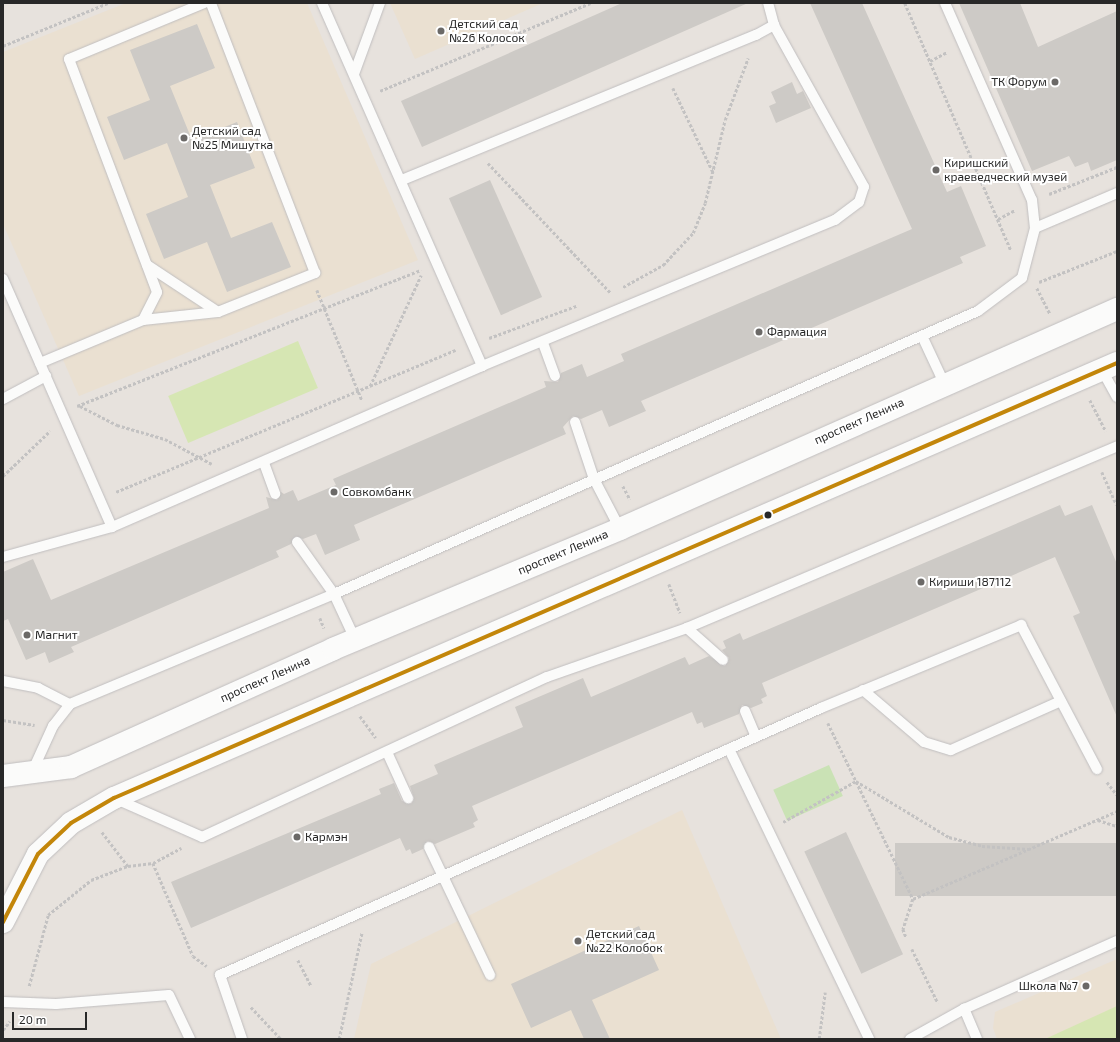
<!DOCTYPE html>
<meta charset="utf-8">
<style>
body{margin:0}
#map{position:relative;width:1120px;height:1042px;overflow:hidden;background:#e7e2dd;font-family:"Exo 2",sans-serif}
div>[style]{position:absolute}
.education>*{inset:0;background:#eae0d1}
.green>*{inset:0;background:#cae2b5;transform-origin:0 0}
.pitch>*{inset:0;background:#d6e6b3;transform-origin:0 0}
.building>*{inset:0;background:#cdcac6;transform-origin:0 0}
.path>*{height:2.5px;margin-top:-1.25px;transform-origin:0;background:repeating-linear-gradient(90deg,#c3c2c2 0 3px,transparent 0 5px)}
.roads{filter:drop-shadow(0 0 1px #c0bebf) drop-shadow(0 0 1px #c0bebf)}
.service>*{height:10px;margin:-5px;padding:0 5px;transform-origin:5px;border-radius:5px;background:#fbfbfa}
.tertiary>*{height:22px;margin:-11px;padding:0 11px;transform-origin:11px;border-radius:11px;background:#fbfbfa}
.bus-1>*{height:4px;margin:-2px;padding:0 2px;transform-origin:2px;border-radius:2px;background:#c3860a}
.dots>*{width:11px;height:11px;translate:-50% -50%;box-sizing:border-box;border:2px solid #fff;border-radius:50%}
span{translate:-50% -50%;white-space:nowrap;text-align:center;line-height:1.15;-webkit-text-stroke:4px #fff;paint-order:stroke}
.poi-label{font-size:12px;color:#282828}
.left{translate:0 -50%;text-align:left}
.right{translate:-100% -50%;text-align:right}
.street-label{font-size:12px;color:#282828}
.frame{position:absolute;inset:0;border:4px solid #282828;pointer-events:none}
.scale{position:absolute;left:12px;top:1012px;width:75px;height:18px;box-sizing:border-box;border:2px solid #282828;border-top:0;padding-left:5px;font-size:12px;line-height:14px;white-space:nowrap;color:#282828;-webkit-text-stroke:3px #fff;paint-order:stroke}
</style>
<div id="map">
<div class="education">
<div style="clip-path:polygon(126px 3px,307px 3px,418px 260px,79px 396px,3px 224px,3px 52px)"></div>
<div style="clip-path:polygon(390px 3px,543px 3px,415px 59px)"></div>
<div style="clip-path:polygon(682px 810px,781px 1039px,354px 1039px,371px 964px)"></div>
<div style="clip-path:polygon(1117px 959px,1117px 1039px,997px 1039px,993px 1028px,995px 1012px)"></div>
</div>
<div class="green">
<div style="left:829px;top:765px;width:34px;height:61px;rotate:66deg"></div>
</div>
<div class="pitch">
<div style="left:298px;top:341px;width:51px;height:141px;rotate:67deg"></div>
<div style="clip-path:polygon(1117px 1006px,1117px 1039px,1045px 1039px)"></div>
</div>
<div class="building">
<div style="clip-path:polygon(622px 3px,748px 3px,422px 147px,401px 101px)"></div>
<div style="clip-path:polygon(810px 3px,862px 3px,947px 192px,961px 186px,986px 246px,960px 257px,963px 263px,641px 401px,646px 411px,609px 427px,602px 410px,581px 419px,573px 416px,563px 427px,566px 434px,354px 525px,360px 540px,325px 555px,316px 534px,303px 539px,296px 536px,291px 544px,276px 551px,279px 557px,71px 647px,74px 652px,49px 663px,45px 652px,26px 660px,8px 619px,3px 621px,3px 572px,33px 559px,51px 600px,269px 508px,266px 497px,277px 500px,281px 492px,284px 494px,293px 490px,298px 501px,336px 485px,333px 479px,546px 387px,544px 381px,558px 382px,561px 373px,582px 364px,587px 377px,624px 361px,621px 354px,912px 229px)"></div>
<div style="clip-path:polygon(959px 3px,1020px 3px,1038px 47px,1117px 11px,1117px 160px,1091px 171px,1088px 162px,1075px 167px,1069px 156px,1032px 171px)"></div>
<div style="clip-path:polygon(197px 24px,215px 68px,170px 86px,192px 140px,237px 122px,255px 168px,210px 185px,231px 238px,272px 222px,291px 267px,227px 292px,207px 242px,164px 259px,146px 214px,188px 197px,167px 143px,124px 160px,107px 117px,150px 100px,130px 50px)"></div>
<div style="clip-path:polygon(792px 82px,797px 94px,803px 91px,811px 108px,776px 123px,769px 106px,776px 103px,771px 92px)"></div>
<div style="left:490px;top:180px;width:128px;height:45px;rotate:66deg"></div>
<div style="clip-path:polygon(1060px 505px,1065px 516px,1092px 505px,1117px 564px,1117px 717px,1073px 616px,1080px 613px,1055px 557px,762px 683px,767px 696px,761px 699px,763px 703px,751px 708px,742px 705px,739px 714px,704px 728px,702px 722px,697px 724px,692px 712px,472px 806px,478px 820px,473px 823px,475px 827px,435px 844px,427px 841px,423px 849px,412px 854px,410px 849px,406px 851px,400px 838px,191px 928px,171px 882px,381px 794px,379px 789px,394px 783px,402px 801px,411px 804px,414px 798px,410px 786px,438px 774px,434px 765px,523px 727px,515px 707px,583px 678px,591px 697px,685px 657px,689px 665px,709px 656px,725px 666px,729px 658px,722px 650px,726px 648px,723px 641px,740px 633px,743px 640px)"></div>
<div style="left:846px;top:832px;width:135px;height:46px;rotate:65deg"></div>
<div style="left:1117px;top:843px;width:53px;height:222px;rotate:90deg"></div>
<div style="clip-path:polygon(639px 926px,659px 970px,592px 1000px,610px 1039px,584px 1039px,571px 1010px,531px 1028px,511px 984px)"></div>
</div>
<div class="path">
<div style="left:905px;top:3px;width:269px;rotate:66.8deg"></div>
<div style="left:3px;top:46px;width:113px;rotate:-22.3deg"></div>
<div style="left:930px;top:61px;width:19px;rotate:-28deg"></div>
<div style="left:673px;top:88px;width:93px;rotate:64.5deg"></div>
<div style="left:380px;top:91px;width:228px;rotate:-22.7deg"></div>
<div style="left:488px;top:163px;width:179px;rotate:46.6deg"></div>
<div style="left:1049px;top:194px;width:73px;rotate:-21.7deg"></div>
<div style="left:998px;top:219px;width:19px;rotate:-28deg"></div>
<div style="left:1039px;top:282px;width:84px;rotate:-21.7deg"></div>
<div style="left:623px;top:287px;width:46px;rotate:-28.8deg"></div>
<div style="left:663px;top:265px;width:44px;rotate:-46.8deg"></div>
<div style="left:693px;top:233px;width:32px;rotate:-68deg"></div>
<div style="left:705px;top:203px;width:85px;rotate:-76.5deg"></div>
<div style="left:725px;top:120px;width:66px;rotate:-69.6deg"></div>
<div style="left:1037px;top:288px;width:29px;rotate:63deg"></div>
<div style="left:317px;top:290px;width:119px;rotate:67.8deg"></div>
<div style="left:489px;top:338px;width:93px;rotate:-20.2deg"></div>
<div style="left:370px;top:386px;width:122px;rotate:-65.3deg"></div>
<div style="left:1090px;top:400px;width:35px;rotate:63deg"></div>
<div style="left:77px;top:406px;width:370px;rotate:-21.6deg"></div>
<div style="left:80px;top:406px;width:42px;rotate:27.2deg"></div>
<div style="left:117px;top:425px;width:50px;rotate:16.3deg"></div>
<div style="left:165px;top:439px;width:53px;rotate:28deg"></div>
<div style="left:1102px;top:472px;width:36px;rotate:66deg"></div>
<div style="left:3px;top:476px;width:65px;rotate:-43.8deg"></div>
<div style="left:623px;top:486px;width:15px;rotate:62deg"></div>
<div style="left:116px;top:492px;width:368px;rotate:-22.7deg"></div>
<div style="left:669px;top:584px;width:31px;rotate:69deg"></div>
<div style="left:320px;top:618px;width:11px;rotate:68deg"></div>
<div style="left:360px;top:716px;width:27px;rotate:54deg"></div>
<div style="left:3px;top:720px;width:32px;rotate:9deg"></div>
<div style="left:828px;top:723px;width:195px;rotate:64.2deg"></div>
<div style="left:913px;top:899px;width:32px;rotate:108deg"></div>
<div style="left:903px;top:929px;width:9px;rotate:69deg"></div>
<div style="left:1107px;top:782px;width:16px;rotate:52deg"></div>
<div style="left:1098px;top:820px;width:20px;rotate:18deg"></div>
<div style="left:783px;top:822px;width:84px;rotate:-29.3deg"></div>
<div style="left:856px;top:781px;width:109px;rotate:31.1deg"></div>
<div style="left:949px;top:837px;width:34px;rotate:15deg"></div>
<div style="left:982px;top:846px;width:47px;rotate:3.7deg"></div>
<div style="left:102px;top:832px;width:43px;rotate:52.6deg"></div>
<div style="left:153px;top:863px;width:101px;rotate:66.7deg"></div>
<div style="left:193px;top:956px;width:17px;rotate:36deg"></div>
<div style="left:913px;top:899px;width:222px;rotate:-23.3deg"></div>
<div style="left:912px;top:949px;width:60px;rotate:64.3deg"></div>
<div style="left:298px;top:960px;width:29px;rotate:63deg"></div>
<div style="left:29px;top:986px;width:73px;rotate:-75deg"></div>
<div style="left:48px;top:915px;width:55px;rotate:-39.1deg"></div>
<div style="left:91px;top:880px;width:40px;rotate:-21deg"></div>
<div style="left:128px;top:866px;width:25px;rotate:-7deg"></div>
<div style="left:153px;top:863px;width:32px;rotate:-28deg"></div>
<div style="left:251px;top:1007px;width:44px;rotate:46.8deg"></div>
<div style="left:3px;top:1030px;width:11px;rotate:-52deg"></div>
<div style="left:339px;top:1039px;width:109px;rotate:-77.9deg"></div>
<div style="left:819px;top:1039px;width:47px;rotate:-82.7deg"></div>
</div>
<div class="roads">
<div class="service">
<div style="left:322px;top:3px;width:397px;rotate:66.2deg"></div>
<div style="left:945px;top:3px;width:215px;rotate:66.2deg"></div>
<div style="left:1032px;top:200px;width:28px;rotate:84deg"></div>
<div style="left:354px;top:74px;width:76px;rotate:-69.9deg"></div>
<div style="left:402px;top:180px;width:383px;rotate:-22.3deg"></div>
<div style="left:756px;top:35px;width:21px;rotate:-29deg"></div>
<div style="left:147px;top:265px;width:85px;rotate:33.5deg"></div>
<div style="left:3px;top:279px;width:271px;rotate:66.3deg"></div>
<div style="left:143px;top:320px;width:31px;rotate:-63deg"></div>
<div style="left:157px;top:292px;width:249px;rotate:-110.7deg"></div>
<div style="left:69px;top:59px;width:146px;rotate:-22.5deg"></div>
<div style="left:922px;top:336px;width:52px;rotate:64.9deg"></div>
<div style="left:543px;top:343px;width:35px;rotate:70deg"></div>
<div style="left:40px;top:363px;width:112px;rotate:-22.7deg"></div>
<div style="left:143px;top:320px;width:75px;rotate:-6.1deg"></div>
<div style="left:218px;top:312px;width:105px;rotate:-21.9deg"></div>
<div style="left:315px;top:273px;width:289px;rotate:-111.1deg"></div>
<div style="left:1102px;top:370px;width:31px;rotate:61deg"></div>
<div style="left:3px;top:399px;width:49px;rotate:-28.1deg"></div>
<div style="left:575px;top:422px;width:60px;rotate:71.6deg"></div>
<div style="left:594px;top:479px;width:56px;rotate:62.5deg"></div>
<div style="left:264px;top:463px;width:33px;rotate:70deg"></div>
<div style="left:297px;top:542px;width:64px;rotate:54.6deg"></div>
<div style="left:334px;top:594px;width:50px;rotate:65deg"></div>
<div style="left:3px;top:557px;width:113px;rotate:-15.4deg"></div>
<div style="left:112px;top:527px;width:404px;rotate:-23.5deg"></div>
<div style="left:482px;top:366px;width:382px;rotate:-22.5deg"></div>
<div style="left:835px;top:220px;width:30px;rotate:-37deg"></div>
<div style="left:859px;top:202px;width:16px;rotate:-72deg"></div>
<div style="left:864px;top:187px;width:185px;rotate:-119.1deg"></div>
<div style="left:774px;top:25px;width:23px;rotate:-105deg"></div>
<div style="left:687px;top:628px;width:48px;rotate:41.6deg"></div>
<div style="left:3px;top:681px;width:36px;rotate:11deg"></div>
<div style="left:38px;top:688px;width:36px;rotate:27deg"></div>
<div style="left:863px;top:690px;width:80px;rotate:40.4deg"></div>
<div style="left:924px;top:742px;width:28px;rotate:17deg"></div>
<div style="left:951px;top:750px;width:120px;rotate:-24deg"></div>
<div style="left:745px;top:711px;width:28px;rotate:67deg"></div>
<div style="left:729px;top:749px;width:322px;rotate:64.2deg"></div>
<div style="left:387px;top:752px;width:51px;rotate:65.5deg"></div>
<div style="left:32px;top:772px;width:51px;rotate:-65.5deg"></div>
<div style="left:53px;top:726px;width:28px;rotate:-52deg"></div>
<div style="left:70px;top:704px;width:286px;rotate:-22.6deg"></div>
<div style="left:334px;top:594px;width:703px;rotate:-23.72deg"></div>
<div style="left:978px;top:311px;width:55px;rotate:-36.9deg"></div>
<div style="left:1022px;top:278px;width:52px;rotate:-75.4deg"></div>
<div style="left:1035px;top:228px;width:89px;rotate:-23.1deg"></div>
<div style="left:116px;top:799px;width:94px;rotate:23.8deg"></div>
<div style="left:202px;top:837px;width:380px;rotate:-24.9deg"></div>
<div style="left:547px;top:677px;width:148px;rotate:-19.3deg"></div>
<div style="left:687px;top:628px;width:467px;rotate:-22.9deg"></div>
<div style="left:429px;top:847px;width:142px;rotate:64.5deg"></div>
<div style="left:3px;top:1002px;width:53px;rotate:2.2deg"></div>
<div style="left:56px;top:1004px;width:113px;rotate:-4.6deg"></div>
<div style="left:169px;top:995px;width:49px;rotate:64.5deg"></div>
<div style="left:242px;top:1039px;width:68px;rotate:-109deg"></div>
<div style="left:220px;top:975px;width:658px;rotate:-23.95deg"></div>
<div style="left:821px;top:708px;width:217px;rotate:-22.5deg"></div>
<div style="left:1021px;top:625px;width:163px;rotate:62.2deg"></div>
<div style="left:910px;top:1039px;width:62px;rotate:-29.1deg"></div>
<div style="left:977px;top:1039px;width:33px;rotate:-113deg"></div>
<div style="left:964px;top:1009px;width:167px;rotate:-24deg"></div>
</div>
<div class="tertiary">
<div style="left:3px;top:776px;width:69px;rotate:-7.5deg"></div>
<div style="left:71px;top:767px;width:287px;rotate:-24.2deg"></div>
<div style="left:333px;top:649px;width:311px;rotate:-22.7deg"></div>
<div style="left:620px;top:529px;width:544px;rotate:-23.88deg"></div>
<div style="left:3px;top:922px;width:76px;rotate:-62.8deg"></div>
<div style="left:38px;top:854px;width:45px;rotate:-43.2deg"></div>
<div style="left:71px;top:823px;width:50px;rotate:-30.2deg"></div>
<div style="left:114px;top:798px;width:1093px;rotate:-23.45deg"></div>
</div>
</div>
<div class="bus-1">
<div style="left:3px;top:922px;width:76px;rotate:-62.8deg"></div>
<div style="left:38px;top:854px;width:45px;rotate:-43.2deg"></div>
<div style="left:71px;top:823px;width:50px;rotate:-30.2deg"></div>
<div style="left:114px;top:798px;width:1093px;rotate:-23.45deg"></div>
</div>
<div class="dots">
<div style="left:441px;top:31px;background:#6b6967"></div>
<div style="left:1055px;top:82px;background:#6b6967"></div>
<div style="left:184px;top:138px;background:#6b6967"></div>
<div style="left:936px;top:170px;background:#6b6967"></div>
<div style="left:759px;top:332px;background:#6b6967"></div>
<div style="left:334px;top:492px;background:#6b6967"></div>
<div style="left:768px;top:515px;background:#282828"></div>
<div style="left:921px;top:582px;background:#6b6967"></div>
<div style="left:27px;top:635px;background:#6b6967"></div>
<div style="left:297px;top:837px;background:#6b6967"></div>
<div style="left:578px;top:941px;background:#6b6967"></div>
<div style="left:1086px;top:986px;background:#6b6967"></div>
</div>
<div class="poi-label">
<span class="left" style="left:449px;top:31px">Детский сад<br>№26 Колосок</span>
<span class="right" style="left:1047px;top:82px">ТК Форум</span>
<span class="left" style="left:192px;top:138px">Детский сад<br>№25 Мишутка</span>
<span class="left" style="left:944px;top:170px">Киришский<br>краеведческий музей</span>
<span class="left" style="left:767px;top:332px">Фармация</span>
<span class="left" style="left:342px;top:492px">Совкомбанк</span>
<span class="left" style="left:929px;top:582px">Кириши 187112</span>
<span class="left" style="left:35px;top:635px">Магнит</span>
<span class="left" style="left:305px;top:837px">Кармэн</span>
<span class="left" style="left:586px;top:941px">Детский сад<br>№22 Колобок</span>
<span class="right" style="left:1078px;top:986px">Школа №7</span>
</div>
<div class="street-label">
<span style="left:859px;top:421px;rotate:-24deg">проспект Ленина</span>
<span style="left:563px;top:552px;rotate:-23deg">проспект Ленина</span>
<span style="left:265px;top:679px;rotate:-24deg">проспект Ленина</span>
</div>
<div class="frame"></div>
<div class="scale">20 m</div>
</div>
